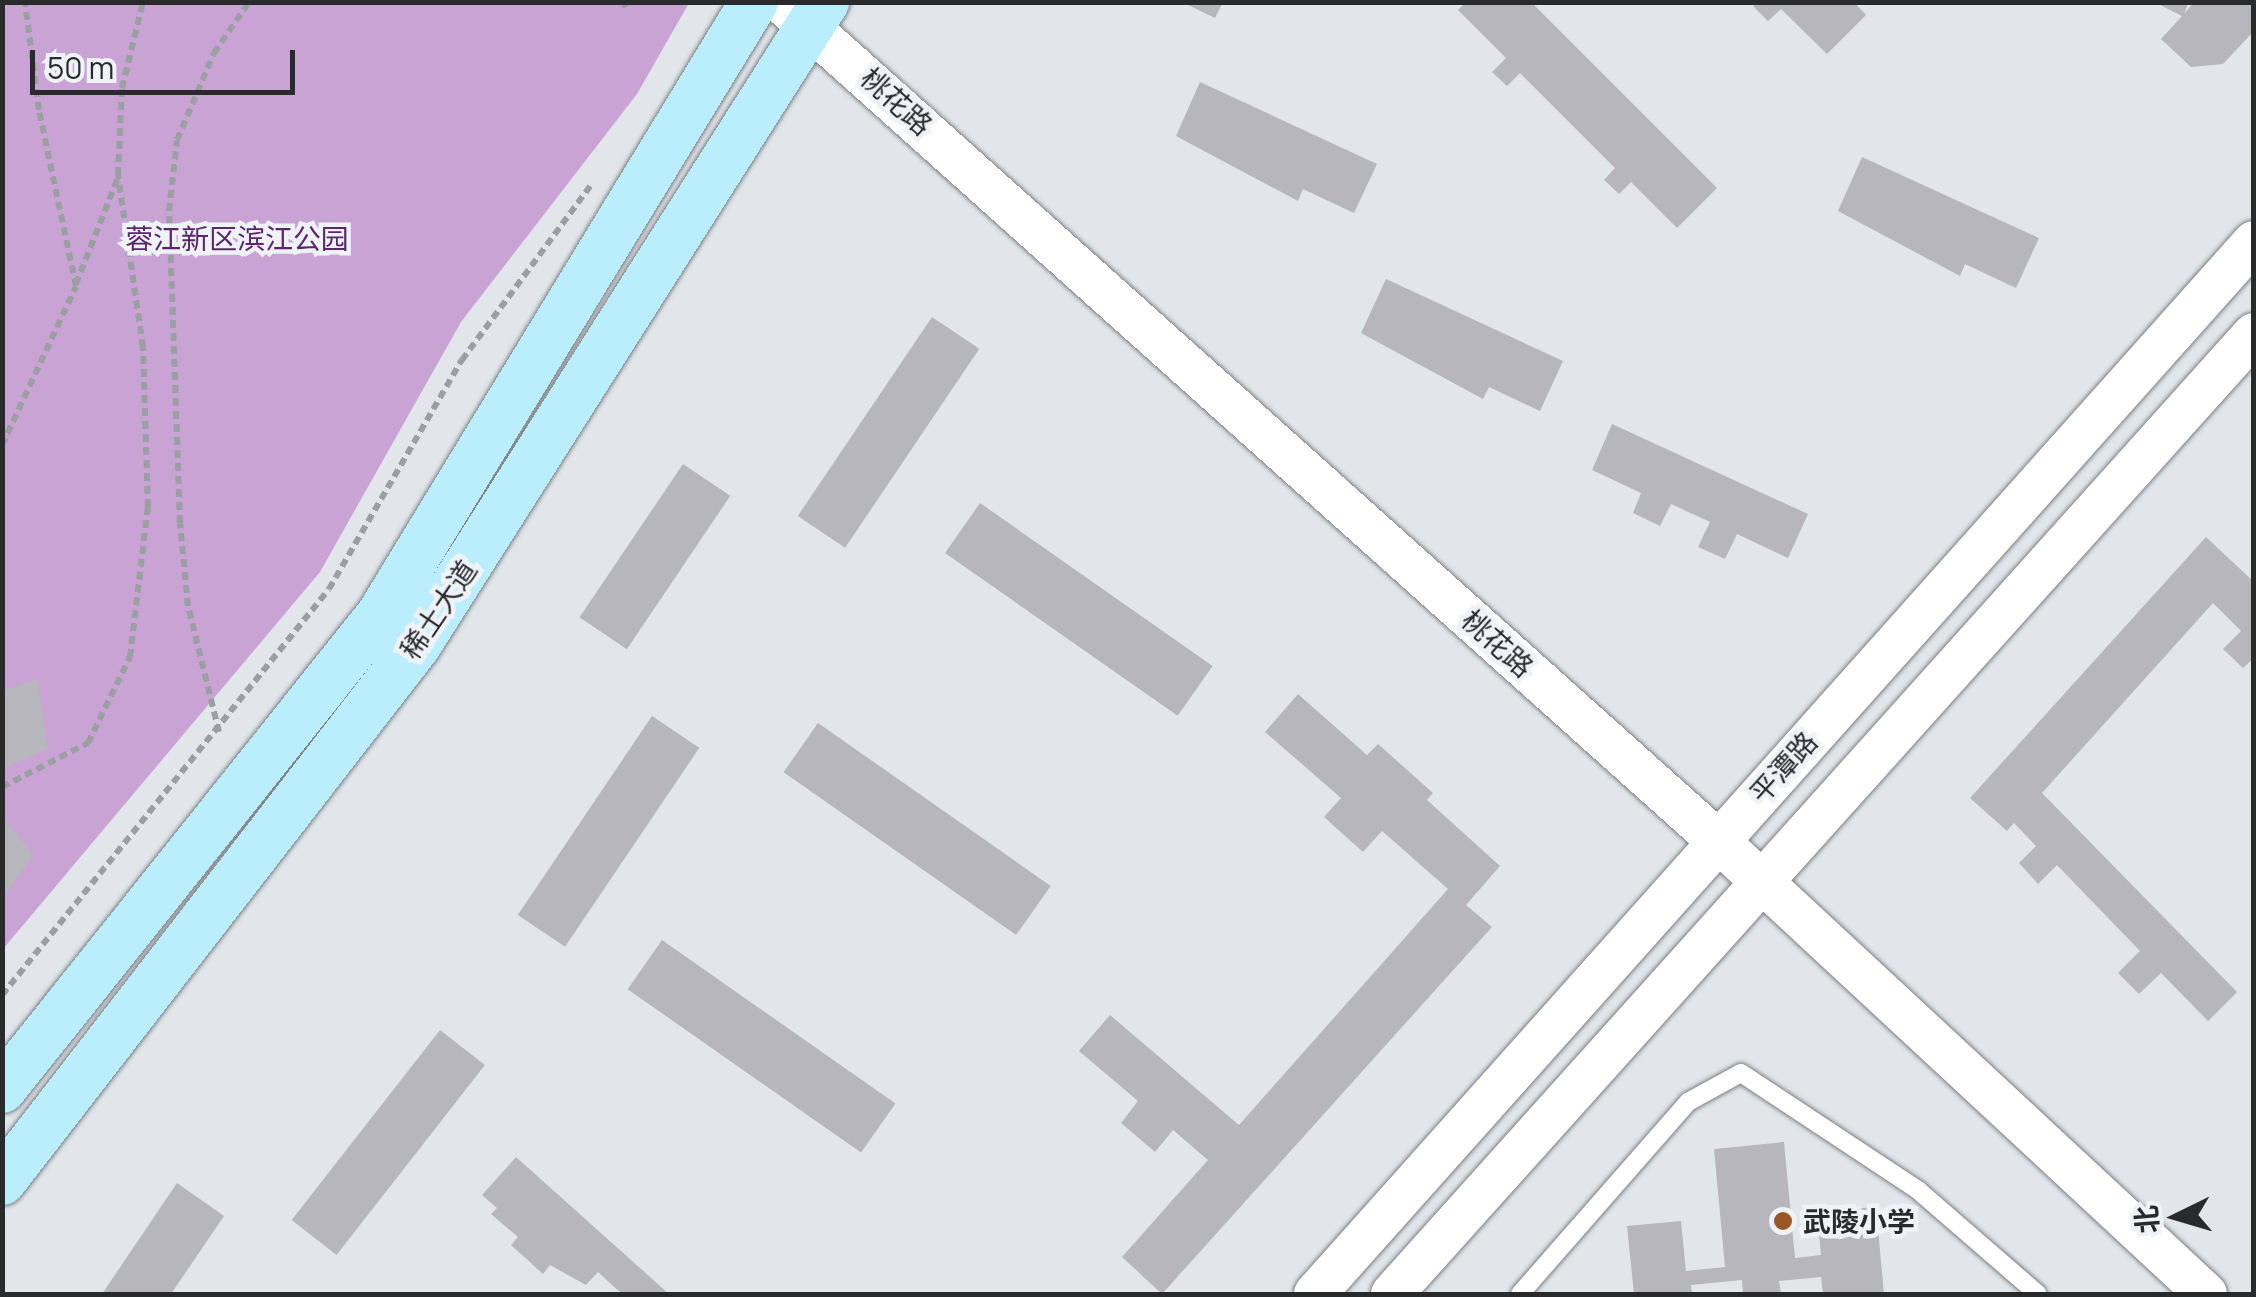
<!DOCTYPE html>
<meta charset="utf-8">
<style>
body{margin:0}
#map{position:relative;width:2256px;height:1297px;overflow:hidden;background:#e2e6eb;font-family:Manrope,"Noto Sans SC",sans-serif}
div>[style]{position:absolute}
.green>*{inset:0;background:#c8a3d4}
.building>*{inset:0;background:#b6b6bc;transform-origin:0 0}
.path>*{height:6px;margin-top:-3px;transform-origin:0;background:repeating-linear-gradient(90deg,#9b9ea2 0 8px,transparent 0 13px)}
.roads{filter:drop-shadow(0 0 2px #7c8084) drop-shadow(0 0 2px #7c8084)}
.service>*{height:18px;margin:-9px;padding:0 9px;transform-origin:9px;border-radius:9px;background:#fff}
.tertiary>*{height:42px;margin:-21px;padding:0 21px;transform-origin:21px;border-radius:21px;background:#fff}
.secondary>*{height:48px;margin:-24px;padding:0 24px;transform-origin:24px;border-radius:24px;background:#bbeefc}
.dots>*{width:28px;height:28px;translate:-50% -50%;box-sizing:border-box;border:5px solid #eff3f8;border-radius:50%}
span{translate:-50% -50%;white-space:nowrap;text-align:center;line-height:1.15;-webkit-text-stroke:9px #eff3f8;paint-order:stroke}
.street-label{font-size:28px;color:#292a2c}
.park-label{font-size:28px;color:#5b266b}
.poi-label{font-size:28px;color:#292a2c;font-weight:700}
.left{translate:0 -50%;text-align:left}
.frame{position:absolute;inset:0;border:5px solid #292a2c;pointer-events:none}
.north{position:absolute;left:2126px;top:1167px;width:100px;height:100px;-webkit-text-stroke:8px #eff3f8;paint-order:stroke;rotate:265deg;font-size:28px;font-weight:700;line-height:40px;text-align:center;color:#292a2c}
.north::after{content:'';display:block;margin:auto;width:35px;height:45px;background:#292a2c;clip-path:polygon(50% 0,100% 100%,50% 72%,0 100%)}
.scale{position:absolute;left:30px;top:50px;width:265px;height:45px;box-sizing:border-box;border:5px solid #292a2c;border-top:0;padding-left:12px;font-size:30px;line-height:35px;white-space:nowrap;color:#292a2c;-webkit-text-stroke:8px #eff3f8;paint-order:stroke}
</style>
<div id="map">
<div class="green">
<div style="clip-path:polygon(3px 3px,689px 3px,637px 94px,461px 322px,320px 572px,3px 949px)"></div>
</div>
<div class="building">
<div style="clip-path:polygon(1182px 2px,1223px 2px,1215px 18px)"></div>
<div style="clip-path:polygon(1466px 2px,1531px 2px,1717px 188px,1677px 228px,1631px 182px,1619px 194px,1604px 180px,1615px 168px,1520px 73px,1507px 86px,1492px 72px,1506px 58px,1458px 10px)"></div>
<div style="clip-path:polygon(1757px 2px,1854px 2px,1866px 15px,1827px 54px,1781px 9px,1768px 21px,1753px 6px)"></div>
<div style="clip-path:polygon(2154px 2px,2189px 2px,2184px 14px,2194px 2px,2254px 2px,2254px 31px,2223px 64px,2191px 67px,2161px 39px,2182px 16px)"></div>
<div style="clip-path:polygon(1200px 82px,1377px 164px,1354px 213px,1303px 189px,1298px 201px,1176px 136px)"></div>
<div style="clip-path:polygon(1862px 157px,2039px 238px,2016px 288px,1965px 264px,1960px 276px,1838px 211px)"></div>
<div style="clip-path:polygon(1386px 279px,1563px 361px,1540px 411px,1489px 387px,1483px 399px,1361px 333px)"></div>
<div style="left:932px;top:317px;width:57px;height:240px;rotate:34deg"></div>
<div style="clip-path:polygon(1612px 424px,1808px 514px,1788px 558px,1737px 534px,1725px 559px,1698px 547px,1710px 522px,1671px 504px,1660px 526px,1633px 513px,1641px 493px,1592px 470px)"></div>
<div style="left:683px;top:464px;width:57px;height:185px;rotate:34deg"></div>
<div style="left:980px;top:503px;width:284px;height:61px;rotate:35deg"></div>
<div style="clip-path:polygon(2206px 537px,2254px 582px,2254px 658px,2243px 668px,2223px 649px,2241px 631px,2213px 603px,2042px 793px,2237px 992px,2208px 1021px,2161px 973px,2139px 994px,2118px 973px,2140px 951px,2057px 865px,2038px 884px,2019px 863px,2036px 846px,2014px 823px,2007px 831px,1970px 798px)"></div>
<div style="clip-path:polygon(37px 679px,48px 748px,2px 769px,2px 691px)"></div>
<div style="clip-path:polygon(1298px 694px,1367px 755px,1378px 744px,1433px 793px,1427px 800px,1500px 866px,1466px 905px,1492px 927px,1162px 1294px,1122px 1257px,1208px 1160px,1173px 1130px,1155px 1152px,1121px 1123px,1138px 1101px,1079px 1051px,1110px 1015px,1239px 1125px,1448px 889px,1382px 831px,1363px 852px,1324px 817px,1341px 798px,1265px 732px)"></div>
<div style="left:652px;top:716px;width:57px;height:240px;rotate:34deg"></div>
<div style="left:818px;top:723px;width:284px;height:60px;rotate:35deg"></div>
<div style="clip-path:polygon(2px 817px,34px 855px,2px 899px)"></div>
<div style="left:662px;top:940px;width:285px;height:60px;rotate:35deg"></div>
<div style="left:440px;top:1030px;width:57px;height:241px;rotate:38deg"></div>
<div style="clip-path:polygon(1784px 1142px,1795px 1258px,1821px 1255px,1817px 1212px,1876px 1207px,1884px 1294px,1823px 1294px,1821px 1277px,1779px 1281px,1781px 1294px,1743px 1294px,1742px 1280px,1691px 1285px,1692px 1294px,1634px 1294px,1627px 1226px,1681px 1221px,1686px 1271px,1725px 1267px,1714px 1149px)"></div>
<div style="clip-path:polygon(516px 1157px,669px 1294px,622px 1294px,598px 1272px,586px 1285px,550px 1265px,543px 1274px,511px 1245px,518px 1237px,491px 1214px,497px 1208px,482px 1195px)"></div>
<div style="clip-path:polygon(177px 1183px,224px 1216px,171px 1294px,102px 1294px)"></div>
</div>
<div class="path">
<div style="left:623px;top:2px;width:6px;rotate:59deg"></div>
<div style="left:76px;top:284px;width:112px;rotate:-68.5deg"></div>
<div style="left:2px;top:445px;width:175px;rotate:-65deg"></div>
<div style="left:76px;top:286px;width:180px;rotate:-101.9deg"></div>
<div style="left:39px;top:110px;width:109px;rotate:-97.4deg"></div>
<div style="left:219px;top:732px;width:130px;rotate:-103.8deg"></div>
<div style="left:188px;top:606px;width:83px;rotate:-95.5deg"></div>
<div style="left:180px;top:523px;width:312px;rotate:-92deg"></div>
<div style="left:169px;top:211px;width:71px;rotate:-83.6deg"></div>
<div style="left:177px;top:140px;width:95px;rotate:-67deg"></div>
<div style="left:214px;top:53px;width:62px;rotate:-55.5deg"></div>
<div style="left:2px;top:787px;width:97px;rotate:-27.1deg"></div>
<div style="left:88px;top:743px;width:96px;rotate:-64deg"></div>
<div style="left:130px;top:657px;width:151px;rotate:-83.2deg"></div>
<div style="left:148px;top:507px;width:160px;rotate:-91.8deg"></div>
<div style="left:143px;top:347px;width:174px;rotate:-98.3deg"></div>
<div style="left:118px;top:175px;width:87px;rotate:-87.4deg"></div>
<div style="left:122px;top:88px;width:89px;rotate:-76.3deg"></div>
<div style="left:2px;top:995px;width:521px;rotate:-51.15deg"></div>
<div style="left:329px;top:589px;width:265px;rotate:-59.9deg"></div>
<div style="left:462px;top:360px;width:217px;rotate:-53.6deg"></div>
</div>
<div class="roads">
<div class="service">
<div style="left:1520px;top:1294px;width:255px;rotate:-48.8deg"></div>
<div style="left:1688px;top:1102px;width:60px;rotate:-28.7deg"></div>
<div style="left:1741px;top:1073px;width:214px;rotate:33.5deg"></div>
<div style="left:1919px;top:1191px;width:157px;rotate:40.9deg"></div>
</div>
<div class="tertiary">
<div style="left:781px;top:2px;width:1256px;rotate:41.84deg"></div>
<div style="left:1717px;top:840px;width:667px;rotate:42.87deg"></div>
<div style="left:1315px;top:1294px;width:1410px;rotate:-48.25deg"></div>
<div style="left:1392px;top:1294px;width:1290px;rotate:-48.08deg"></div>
</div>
<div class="secondary">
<div style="left:2px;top:1089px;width:608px;rotate:-51.41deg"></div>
<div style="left:381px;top:614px;width:717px;rotate:-58.64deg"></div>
<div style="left:2px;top:1181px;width:678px;rotate:-52.25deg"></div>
<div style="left:417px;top:645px;width:762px;rotate:-57.6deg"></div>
</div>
</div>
<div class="dots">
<div style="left:1783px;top:1221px;background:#9a5726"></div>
</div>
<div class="street-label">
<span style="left:897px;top:101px;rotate:42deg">桃花路</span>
<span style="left:438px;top:609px;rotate:-56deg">稀土大道</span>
<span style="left:1498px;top:643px;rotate:42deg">桃花路</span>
<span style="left:1783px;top:767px;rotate:-48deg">平潭路</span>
</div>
<div class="park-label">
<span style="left:237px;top:238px">蓉江新区滨江公园</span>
</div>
<div class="poi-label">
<span class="left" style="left:1803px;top:1221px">武陵小学</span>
</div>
<div class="frame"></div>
<div class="north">北</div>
<div class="scale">50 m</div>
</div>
